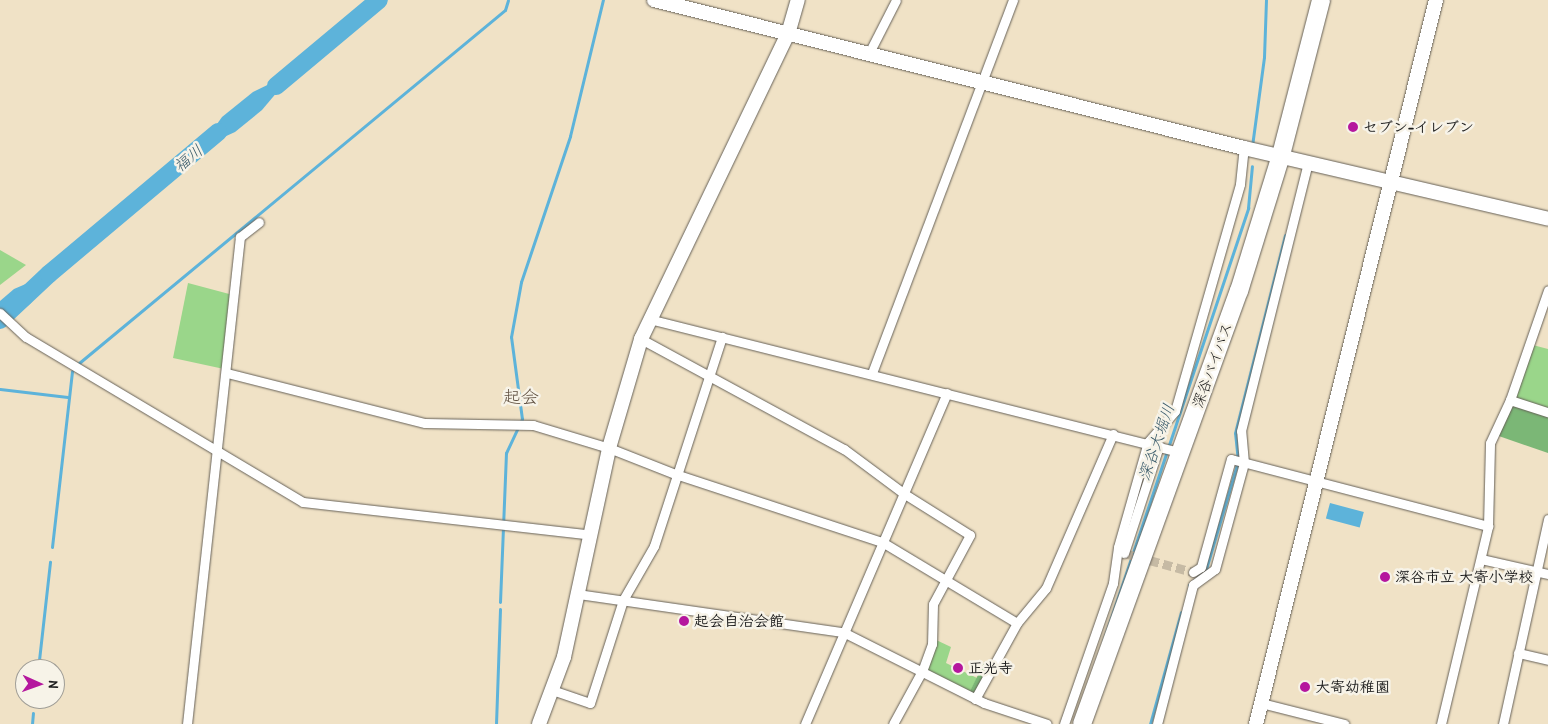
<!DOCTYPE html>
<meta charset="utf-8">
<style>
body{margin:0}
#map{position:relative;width:1548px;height:724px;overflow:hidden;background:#f0e2c6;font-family:"Patrick Hand","Klee One",sans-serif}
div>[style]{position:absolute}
.green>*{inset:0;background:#9ad68a}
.forest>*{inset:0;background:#7bb776}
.water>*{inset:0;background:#5db3da;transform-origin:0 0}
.stream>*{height:3px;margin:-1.5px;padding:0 1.5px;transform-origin:1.5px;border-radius:1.5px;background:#5db3da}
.river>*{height:18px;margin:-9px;padding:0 9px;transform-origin:9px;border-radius:9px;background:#5db3da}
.street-tunnel>*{height:9px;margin-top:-4.5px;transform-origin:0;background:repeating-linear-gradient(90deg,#c6baa4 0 9px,transparent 0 13.5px)}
.roads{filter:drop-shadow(0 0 1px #666158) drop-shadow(0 0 1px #666158)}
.street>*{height:9px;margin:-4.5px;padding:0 4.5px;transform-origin:4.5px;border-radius:4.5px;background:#fff}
.secondary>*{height:14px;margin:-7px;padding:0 7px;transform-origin:7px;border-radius:7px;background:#fff}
.highway>*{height:18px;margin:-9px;padding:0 9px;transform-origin:9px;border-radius:9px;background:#fff}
.dots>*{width:14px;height:14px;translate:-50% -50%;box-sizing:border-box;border:2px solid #f7f3e8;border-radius:50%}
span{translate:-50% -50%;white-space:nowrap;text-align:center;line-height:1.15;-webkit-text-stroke:5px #f7f3e8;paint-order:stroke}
.poi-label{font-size:15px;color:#1c1c1c;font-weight:700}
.left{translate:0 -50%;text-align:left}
.street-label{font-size:15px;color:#1c1c1c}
.water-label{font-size:16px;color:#365868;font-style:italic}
.quarter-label{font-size:18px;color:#605041}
.north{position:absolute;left:15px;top:659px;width:50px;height:50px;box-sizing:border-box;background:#f7f3e8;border:1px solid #9f9d96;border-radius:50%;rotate:92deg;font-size:14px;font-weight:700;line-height:20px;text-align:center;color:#1c1c1c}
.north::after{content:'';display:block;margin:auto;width:18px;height:22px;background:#b5179e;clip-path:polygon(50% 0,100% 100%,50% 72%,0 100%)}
</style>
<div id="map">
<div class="green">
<div style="clip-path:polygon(0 250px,26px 265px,0 285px)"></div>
<div style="clip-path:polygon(188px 283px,233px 295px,224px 369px,173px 358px)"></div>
<div style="clip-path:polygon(1529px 344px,1548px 349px,1548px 412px,1510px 400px)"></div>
<div style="clip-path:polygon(932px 638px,951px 647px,946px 663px,977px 678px,968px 695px,922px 671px)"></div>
</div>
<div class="forest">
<div style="clip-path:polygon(1510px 400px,1548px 412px,1548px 453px,1493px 434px)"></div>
<div style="clip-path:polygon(985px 661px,994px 665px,975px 699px,968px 695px)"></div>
</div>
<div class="water">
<div style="clip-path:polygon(294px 72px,262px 110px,235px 132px,200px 148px,222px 117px,253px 92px)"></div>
<div style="clip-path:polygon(49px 274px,31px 303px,0 329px,0 301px,14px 289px)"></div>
<div style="left:1330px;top:503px;width:35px;height:16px;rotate:15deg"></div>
</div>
<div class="stream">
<div style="left:1252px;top:146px;width:90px;rotate:-82.3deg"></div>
<div style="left:1264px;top:57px;width:57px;rotate:-88deg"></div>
<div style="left:79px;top:363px;width:553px;rotate:-39.65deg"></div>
<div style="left:505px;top:10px;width:10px;rotate:-73deg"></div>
<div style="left:0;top:389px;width:68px;rotate:6.7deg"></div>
<div style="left:52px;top:547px;width:177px;rotate:-83.5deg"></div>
<div style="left:1189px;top:585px;width:23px;rotate:-43deg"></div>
<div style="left:1206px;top:569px;width:113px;rotate:-73.5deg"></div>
<div style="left:1238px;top:461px;width:28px;rotate:-96deg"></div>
<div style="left:1235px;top:433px;width:204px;rotate:-75.8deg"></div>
<div style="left:500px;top:602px;width:149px;rotate:-87.7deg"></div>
<div style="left:506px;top:453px;width:38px;rotate:-65deg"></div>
<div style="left:522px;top:419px;width:83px;rotate:-97.6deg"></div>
<div style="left:511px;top:337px;width:56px;rotate:-79.7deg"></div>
<div style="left:521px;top:282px;width:154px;rotate:-71.4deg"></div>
<div style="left:570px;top:136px;width:140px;rotate:-76.4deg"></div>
<div style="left:1103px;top:642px;width:458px;rotate:-71.5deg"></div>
<div style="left:1248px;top:208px;width:42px;rotate:-84.6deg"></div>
<div style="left:38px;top:669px;width:108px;rotate:-83.6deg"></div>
<div style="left:32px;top:724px;width:11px;rotate:-85deg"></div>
<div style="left:496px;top:724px;width:115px;rotate:-88deg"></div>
<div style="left:1150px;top:724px;width:116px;rotate:-74.5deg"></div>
</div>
<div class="river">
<div style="left:276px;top:86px;width:134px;rotate:-39.9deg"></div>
<div style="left:0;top:320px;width:67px;rotate:-43.2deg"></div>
<div style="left:49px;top:274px;width:221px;rotate:-40deg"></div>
</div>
<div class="street-tunnel">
<div style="left:1124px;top:553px;width:72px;rotate:15.4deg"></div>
</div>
<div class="roads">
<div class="street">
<div style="left:869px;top:53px;width:59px;rotate:-63deg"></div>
<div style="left:0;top:313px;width:35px;rotate:43deg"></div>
<div style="left:26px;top:337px;width:322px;rotate:30.8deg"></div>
<div style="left:303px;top:502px;width:290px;rotate:6.5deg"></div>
<div style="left:649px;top:319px;width:546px;rotate:14.09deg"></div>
<div style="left:641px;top:339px;width:231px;rotate:28.5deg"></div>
<div style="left:844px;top:449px;width:74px;rotate:36.7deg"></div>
<div style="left:903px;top:493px;width:79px;rotate:32.1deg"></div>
<div style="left:970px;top:535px;width:78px;rotate:118.2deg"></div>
<div style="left:933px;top:604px;width:40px;rotate:91.4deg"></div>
<div style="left:932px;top:644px;width:29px;rotate:110deg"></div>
<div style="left:922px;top:671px;width:60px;rotate:118.7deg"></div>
<div style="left:227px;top:373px;width:204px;rotate:14.2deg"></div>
<div style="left:425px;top:423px;width:108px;rotate:1.1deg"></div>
<div style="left:533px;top:425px;width:79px;rotate:16.8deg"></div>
<div style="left:609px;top:448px;width:71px;rotate:21.5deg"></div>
<div style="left:675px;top:474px;width:218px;rotate:18.2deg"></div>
<div style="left:882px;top:542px;width:157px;rotate:31deg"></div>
<div style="left:872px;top:373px;width:399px;rotate:-69.3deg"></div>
<div style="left:1510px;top:400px;width:40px;rotate:18deg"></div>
<div style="left:1124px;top:553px;width:113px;rotate:-71.9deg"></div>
<div style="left:1481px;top:559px;width:69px;rotate:12.6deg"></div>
<div style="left:1193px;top:572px;width:9px;rotate:-32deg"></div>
<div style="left:1201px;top:567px;width:112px;rotate:-74.5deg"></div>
<div style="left:1231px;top:459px;width:266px;rotate:14.6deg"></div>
<div style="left:578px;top:594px;width:268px;rotate:8.2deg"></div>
<div style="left:843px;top:632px;width:158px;rotate:26.7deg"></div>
<div style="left:984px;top:703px;width:66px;rotate:18.4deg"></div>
<div style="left:1518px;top:653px;width:31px;rotate:13deg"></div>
<div style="left:552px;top:690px;width:40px;rotate:18.9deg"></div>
<div style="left:590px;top:703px;width:108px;rotate:-72.2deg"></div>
<div style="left:623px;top:600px;width:62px;rotate:-60.1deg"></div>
<div style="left:654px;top:546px;width:220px;rotate:-72deg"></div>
<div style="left:975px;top:699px;width:87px;rotate:-61.1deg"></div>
<div style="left:1017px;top:623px;width:45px;rotate:-50.4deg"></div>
<div style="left:1046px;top:588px;width:168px;rotate:-66.5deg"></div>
<div style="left:1261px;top:703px;width:86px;rotate:14.2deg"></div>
<div style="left:187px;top:724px;width:490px;rotate:-83.8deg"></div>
<div style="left:240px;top:237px;width:24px;rotate:-38deg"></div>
<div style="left:805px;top:724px;width:360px;rotate:-66.8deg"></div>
<div style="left:1064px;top:724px;width:149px;rotate:-70.8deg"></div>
<div style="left:1113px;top:583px;width:36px;rotate:-82deg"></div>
<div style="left:1118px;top:547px;width:109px;rotate:-74.1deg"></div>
<div style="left:1148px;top:442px;width:41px;rotate:-48.9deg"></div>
<div style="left:1175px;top:411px;width:236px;rotate:-74deg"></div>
<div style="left:1240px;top:184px;width:36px;rotate:-84deg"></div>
<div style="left:1157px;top:724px;width:144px;rotate:-75.5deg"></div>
<div style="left:1193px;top:585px;width:27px;rotate:-36deg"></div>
<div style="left:1215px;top:569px;width:110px;rotate:-74.7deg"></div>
<div style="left:1244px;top:463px;width:32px;rotate:-95deg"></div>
<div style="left:1241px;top:431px;width:277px;rotate:-76deg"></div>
<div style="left:1441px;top:724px;width:204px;rotate:-76.6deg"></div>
<div style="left:1488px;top:526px;width:83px;rotate:-88.6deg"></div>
<div style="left:1490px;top:443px;width:47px;rotate:-65.1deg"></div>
<div style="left:1510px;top:400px;width:116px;rotate:-70.9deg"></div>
<div style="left:1503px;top:724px;width:210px;rotate:-77.6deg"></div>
</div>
<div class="secondary">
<div style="left:654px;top:0;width:608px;rotate:14.08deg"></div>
<div style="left:1244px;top:148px;width:312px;rotate:13.1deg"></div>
<div style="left:539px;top:724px;width:72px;rotate:-69.5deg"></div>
<div style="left:564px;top:657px;width:214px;rotate:-77.8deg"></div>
<div style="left:609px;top:448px;width:114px;rotate:-73.6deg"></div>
<div style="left:641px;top:339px;width:339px;rotate:-64.3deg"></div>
<div style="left:788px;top:34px;width:35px;rotate:-74deg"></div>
<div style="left:1256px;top:724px;width:746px;rotate:-76.04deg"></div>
</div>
<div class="highway">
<div style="left:1082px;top:724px;width:461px;rotate:-70.1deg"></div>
<div style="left:1239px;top:291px;width:142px;rotate:-72.8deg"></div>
<div style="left:1281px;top:155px;width:160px;rotate:-75.5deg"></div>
</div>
</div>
<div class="dots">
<div style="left:1353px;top:127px;background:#b5179e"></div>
<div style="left:1385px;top:577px;background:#b5179e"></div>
<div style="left:684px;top:621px;background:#b5179e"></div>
<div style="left:958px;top:668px;background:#b5179e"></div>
<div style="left:1305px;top:687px;background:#b5179e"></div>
</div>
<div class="poi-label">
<span class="left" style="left:1363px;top:127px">セブン-イレブン</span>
<span class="left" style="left:1395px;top:577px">深谷市立 大寄小学校</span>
<span class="left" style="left:694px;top:621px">起会自治会館</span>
<span class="left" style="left:968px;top:668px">正光寺</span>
<span class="left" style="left:1315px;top:687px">大寄幼稚園</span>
</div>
<div class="street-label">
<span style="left:1212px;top:365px;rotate:-70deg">深谷バイパス</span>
</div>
<div class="water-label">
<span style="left:188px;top:158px;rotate:-40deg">福川</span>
<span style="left:1156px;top:442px;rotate:-71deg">深谷大堀川</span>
</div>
<div class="quarter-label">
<span style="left:521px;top:397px">起会</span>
</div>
<div class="north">N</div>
</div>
